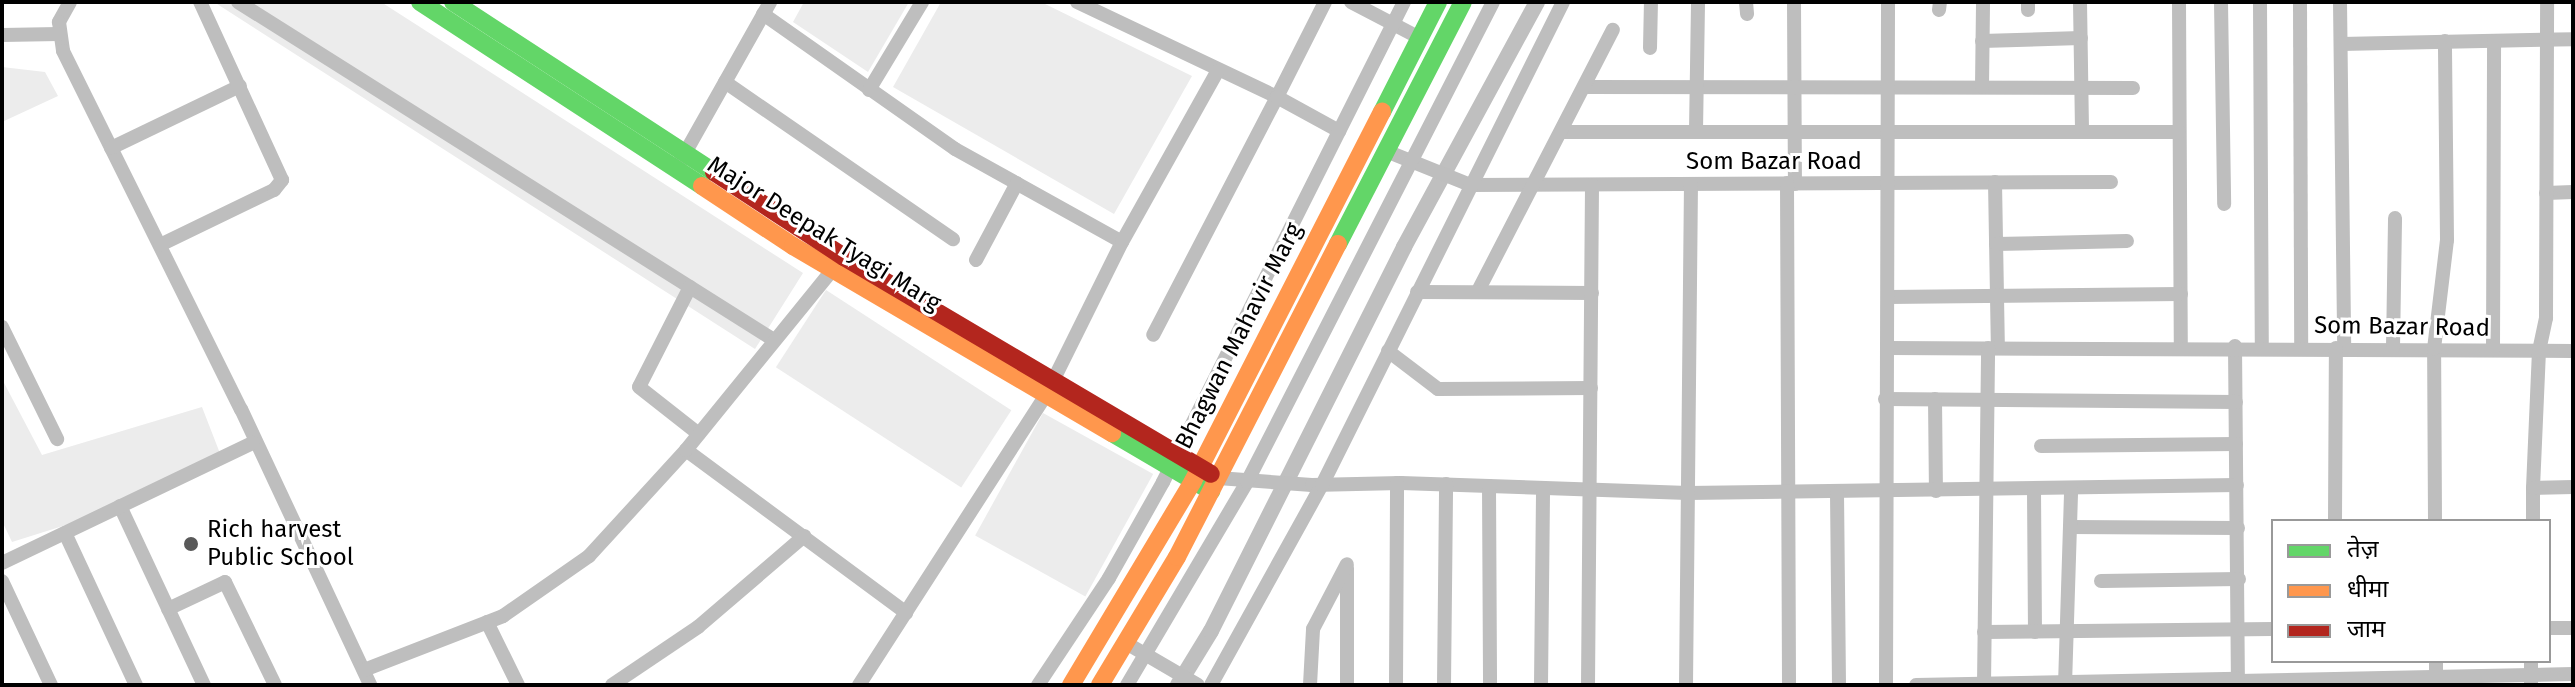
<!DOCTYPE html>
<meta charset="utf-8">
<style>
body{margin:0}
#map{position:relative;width:2575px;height:687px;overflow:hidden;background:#fff;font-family:"Fira Sans","Noto Sans Devanagari",sans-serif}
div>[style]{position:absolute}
.green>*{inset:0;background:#ececec;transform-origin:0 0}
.canal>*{height:16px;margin:-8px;padding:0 8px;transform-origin:8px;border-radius:8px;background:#bfbfbf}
.street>*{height:14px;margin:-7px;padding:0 7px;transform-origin:7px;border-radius:7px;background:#bebebe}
.fast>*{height:18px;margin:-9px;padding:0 9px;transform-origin:9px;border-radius:9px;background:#63d668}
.slow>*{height:18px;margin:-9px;padding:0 9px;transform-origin:9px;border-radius:9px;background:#ff974d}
.jam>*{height:18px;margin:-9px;padding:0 9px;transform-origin:9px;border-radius:9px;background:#b3261e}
.dots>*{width:22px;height:22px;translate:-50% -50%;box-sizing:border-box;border:4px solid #fff;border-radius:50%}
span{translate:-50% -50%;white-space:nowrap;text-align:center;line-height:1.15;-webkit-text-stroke:6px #fff;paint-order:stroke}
.street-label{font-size:24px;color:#000}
.poi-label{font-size:24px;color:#000}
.left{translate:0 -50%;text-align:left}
.frame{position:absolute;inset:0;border:4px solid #000;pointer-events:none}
.legend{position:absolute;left:2271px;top:519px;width:280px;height:144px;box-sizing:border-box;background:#fff;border:2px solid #999;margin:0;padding:10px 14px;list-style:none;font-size:24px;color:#000}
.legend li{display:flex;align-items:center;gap:16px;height:40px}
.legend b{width:40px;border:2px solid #999}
</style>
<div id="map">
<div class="green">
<div style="clip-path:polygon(214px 2px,381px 2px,803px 273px,755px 349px)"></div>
<div style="clip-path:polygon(804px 2px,909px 2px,868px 72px,793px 22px)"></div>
<div style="clip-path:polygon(941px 2px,1041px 2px,1192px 76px,1114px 214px,893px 87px)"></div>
<div style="clip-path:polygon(2px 67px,45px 72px,58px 96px,2px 122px)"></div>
<div style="left:826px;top:290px;width:221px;height:92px;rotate:33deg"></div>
<div style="clip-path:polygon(2px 379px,42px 455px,202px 407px,221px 456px,66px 525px,12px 542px,2px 521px)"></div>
<div style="left:1043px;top:413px;width:126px;height:140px;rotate:29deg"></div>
</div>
<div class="canal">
<div style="left:1178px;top:685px;width:63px;rotate:-58.6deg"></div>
<div style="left:1211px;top:631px;width:430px;rotate:-63.3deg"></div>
<div style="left:1404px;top:247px;width:279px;rotate:-61.5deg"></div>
</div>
<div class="street">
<div style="left:70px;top:2px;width:23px;rotate:119deg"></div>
<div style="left:59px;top:22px;width:29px;rotate:82deg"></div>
<div style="left:63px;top:51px;width:400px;rotate:63.6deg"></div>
<div style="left:241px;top:409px;width:305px;rotate:64.9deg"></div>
<div style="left:238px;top:2px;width:634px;rotate:32.24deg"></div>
<div style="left:1077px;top:2px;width:221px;rotate:25.4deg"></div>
<div style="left:1277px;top:97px;width:268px;rotate:117.5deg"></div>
<div style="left:1325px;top:2px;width:106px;rotate:116.8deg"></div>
<div style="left:1277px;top:97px;width:71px;rotate:28.7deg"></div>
<div style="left:1351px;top:2px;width:78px;rotate:27.6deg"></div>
<div style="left:1746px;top:2px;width:12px;rotate:85deg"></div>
<div style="left:1794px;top:2px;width:182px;rotate:89.7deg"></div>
<div style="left:2028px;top:2px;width:8px;rotate:90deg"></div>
<div style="left:2080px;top:2px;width:127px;rotate:89.1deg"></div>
<div style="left:2179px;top:2px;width:344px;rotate:89.7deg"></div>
<div style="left:2221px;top:2px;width:202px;rotate:89.1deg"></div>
<div style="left:2260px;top:2px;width:344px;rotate:89.7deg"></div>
<div style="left:2300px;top:2px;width:345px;rotate:89.8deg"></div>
<div style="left:2340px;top:2px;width:346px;rotate:89.3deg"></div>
<div style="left:1939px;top:10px;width:8px;rotate:-83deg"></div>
<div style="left:763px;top:14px;width:235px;rotate:35.1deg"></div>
<div style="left:955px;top:149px;width:191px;rotate:29.1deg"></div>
<div style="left:2px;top:35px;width:57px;rotate:-1deg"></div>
<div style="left:1982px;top:41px;width:99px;rotate:-1.7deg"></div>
<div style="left:2341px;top:44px;width:232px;rotate:-1.2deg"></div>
<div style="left:1650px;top:48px;width:46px;rotate:-88.8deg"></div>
<div style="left:725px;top:82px;width:277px;rotate:34.6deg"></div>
<div style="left:1584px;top:87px;width:549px;rotate:0.1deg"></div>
<div style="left:1982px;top:87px;width:85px;rotate:-89.3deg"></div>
<div style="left:869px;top:90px;width:103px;rotate:-58.9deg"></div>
<div style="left:1696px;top:131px;width:129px;rotate:-89.1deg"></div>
<div style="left:1562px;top:132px;width:617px"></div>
<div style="left:111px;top:148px;width:143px;rotate:-25.7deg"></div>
<div style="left:1386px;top:151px;width:91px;rotate:22deg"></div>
<div style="left:1470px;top:185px;width:641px;rotate:-0.27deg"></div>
<div style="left:680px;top:162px;width:184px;rotate:-60.6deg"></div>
<div style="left:1995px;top:182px;width:166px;rotate:89deg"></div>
<div style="left:1787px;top:183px;width:502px;rotate:89.77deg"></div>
<div style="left:2546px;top:193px;width:27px;rotate:-2deg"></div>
<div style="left:1996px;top:244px;width:131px;rotate:-1.3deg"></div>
<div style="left:160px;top:245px;width:127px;rotate:-25.8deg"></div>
<div style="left:274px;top:190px;width:13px;rotate:-51deg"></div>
<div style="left:282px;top:180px;width:196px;rotate:-114.7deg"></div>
<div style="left:976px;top:260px;width:87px;rotate:-62deg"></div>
<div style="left:690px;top:287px;width:112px;rotate:117deg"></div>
<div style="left:639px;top:387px;width:76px;rotate:38.1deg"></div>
<div style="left:1478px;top:291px;width:294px;rotate:-62.7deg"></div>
<div style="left:1417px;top:292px;width:175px;rotate:0.3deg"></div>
<div style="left:1888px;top:297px;width:293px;rotate:-0.6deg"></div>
<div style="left:2px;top:327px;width:125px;rotate:63.8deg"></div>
<div style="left:2235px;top:346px;width:339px;rotate:89.5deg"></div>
<div style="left:1888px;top:348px;width:685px;rotate:0.25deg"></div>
<div style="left:2393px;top:348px;width:130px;rotate:-89.1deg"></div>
<div style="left:2493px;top:350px;width:309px;rotate:-89.8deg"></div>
<div style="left:1388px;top:351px;width:63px;rotate:37.2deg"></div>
<div style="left:1438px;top:389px;width:153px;rotate:-0.4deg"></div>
<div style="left:1885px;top:399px;width:351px;rotate:0.5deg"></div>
<div style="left:1935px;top:399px;width:92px;rotate:89.4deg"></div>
<div style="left:2041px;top:446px;width:195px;rotate:-0.6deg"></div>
<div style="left:686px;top:450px;width:274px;rotate:36.5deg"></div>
<div style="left:1218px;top:478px;width:94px;rotate:4.3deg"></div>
<div style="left:1312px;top:485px;width:89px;rotate:-1.3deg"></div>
<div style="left:1401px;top:483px;width:287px;rotate:2deg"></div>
<div style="left:1688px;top:493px;width:549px;rotate:-0.83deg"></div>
<div style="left:1489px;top:486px;width:199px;rotate:89.7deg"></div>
<div style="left:2533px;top:488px;width:137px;rotate:-87.5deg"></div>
<div style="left:2539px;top:351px;width:34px;rotate:-78deg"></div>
<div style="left:2546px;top:318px;width:316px;rotate:-89.8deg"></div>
<div style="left:2034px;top:490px;width:142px;rotate:89.6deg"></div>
<div style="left:1837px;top:493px;width:192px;rotate:89.4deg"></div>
<div style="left:120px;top:506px;width:198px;rotate:64.9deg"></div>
<div style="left:2335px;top:521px;width:173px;rotate:-89.7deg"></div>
<div style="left:2435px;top:521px;width:172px;rotate:-90.3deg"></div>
<div style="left:2434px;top:349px;width:110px;rotate:-83.2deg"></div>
<div style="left:2447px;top:240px;width:199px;rotate:-90.6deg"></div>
<div style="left:2533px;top:521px;width:33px;rotate:-90deg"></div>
<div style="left:2533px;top:488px;width:40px;rotate:-1.4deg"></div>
<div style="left:2070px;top:527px;width:168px;rotate:0.3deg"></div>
<div style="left:65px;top:533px;width:168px;rotate:65deg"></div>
<div style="left:2px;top:563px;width:278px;rotate:-25.6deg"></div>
<div style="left:1347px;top:568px;width:117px;rotate:90deg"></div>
<div style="left:2px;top:581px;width:115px;rotate:64.8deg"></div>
<div style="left:2101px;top:581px;width:138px;rotate:-0.8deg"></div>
<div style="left:168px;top:609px;width:63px;rotate:-25.3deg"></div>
<div style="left:225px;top:582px;width:114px;rotate:64.1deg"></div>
<div style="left:487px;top:622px;width:70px;rotate:63.8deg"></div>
<div style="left:2549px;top:628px;width:24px"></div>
<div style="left:1984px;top:632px;width:289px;rotate:-0.6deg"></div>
<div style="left:1126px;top:643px;width:83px;rotate:30.3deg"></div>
<div style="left:364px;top:670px;width:149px;rotate:-21.2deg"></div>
<div style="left:503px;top:616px;width:105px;rotate:-34.9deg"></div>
<div style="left:589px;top:556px;width:144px;rotate:-47.5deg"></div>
<div style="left:686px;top:450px;width:241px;rotate:-50.9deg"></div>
<div style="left:2238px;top:681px;width:335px;rotate:-1.2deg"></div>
<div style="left:612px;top:685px;width:104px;rotate:-34deg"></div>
<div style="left:698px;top:627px;width:140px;rotate:-40.6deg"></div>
<div style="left:859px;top:685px;width:345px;rotate:-57.2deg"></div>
<div style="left:1046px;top:395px;width:171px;rotate:-63.6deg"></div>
<div style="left:1122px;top:242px;width:195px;rotate:-60.8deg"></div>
<div style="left:1038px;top:685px;width:128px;rotate:-56.4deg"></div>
<div style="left:1109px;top:578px;width:110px;rotate:-60.6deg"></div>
<div style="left:1163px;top:482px;width:537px;rotate:-63.34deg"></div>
<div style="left:1127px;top:685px;width:236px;rotate:-59.4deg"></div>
<div style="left:1247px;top:482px;width:539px;rotate:-62.86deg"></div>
<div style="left:1211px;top:685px;width:229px;rotate:-61deg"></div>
<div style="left:1322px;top:485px;width:540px;rotate:-63.48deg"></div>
<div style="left:1310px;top:685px;width:56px;rotate:-86.9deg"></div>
<div style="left:1313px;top:629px;width:73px;rotate:-62.4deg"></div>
<div style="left:1396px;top:685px;width:202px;rotate:-89.7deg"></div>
<div style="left:1444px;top:685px;width:201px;rotate:-89.4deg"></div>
<div style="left:1541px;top:685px;width:197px;rotate:-89.4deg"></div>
<div style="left:1588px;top:685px;width:500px;rotate:-89.54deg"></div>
<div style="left:1686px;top:685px;width:501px;rotate:-89.43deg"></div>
<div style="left:1886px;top:685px;width:683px;rotate:-89.83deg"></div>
<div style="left:1916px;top:685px;width:322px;rotate:-1.1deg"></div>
<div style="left:1984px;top:685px;width:337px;rotate:-89.3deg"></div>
<div style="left:2065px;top:685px;width:196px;rotate:-88.2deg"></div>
<div style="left:2436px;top:685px;width:24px;rotate:-90deg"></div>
<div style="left:2531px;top:685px;width:24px;rotate:-90deg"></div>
</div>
<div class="fast">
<div style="left:420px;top:2px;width:337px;rotate:33.1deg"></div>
<div style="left:453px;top:2px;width:311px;rotate:33.1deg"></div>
<div style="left:1382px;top:112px;width:123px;rotate:-63deg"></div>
<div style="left:1338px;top:244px;width:272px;rotate:-62.7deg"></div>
<div style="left:1112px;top:433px;width:115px;rotate:30.4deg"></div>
</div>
<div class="slow">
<div style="left:702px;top:186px;width:109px;rotate:33.4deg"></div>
<div style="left:793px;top:246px;width:370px;rotate:30.4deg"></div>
<div style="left:1071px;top:685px;width:238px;rotate:-59.1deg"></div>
<div style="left:1193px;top:481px;width:415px;rotate:-62.9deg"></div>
<div style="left:1100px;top:685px;width:149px;rotate:-59deg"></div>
<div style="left:1177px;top:557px;width:352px;rotate:-62.8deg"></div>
</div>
<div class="jam">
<div style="left:714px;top:172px;width:155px;rotate:33.2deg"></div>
<div style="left:844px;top:257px;width:426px;rotate:30.6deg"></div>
</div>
<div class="dots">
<div style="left:191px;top:544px;background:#595959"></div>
</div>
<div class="street-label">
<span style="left:1774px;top:162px">Som Bazar Road</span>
<span style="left:824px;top:234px;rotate:32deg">Major Deepak Tyagi Marg</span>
<span style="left:2402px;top:327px;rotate:1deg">Som Bazar Road</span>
<span style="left:1239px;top:336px;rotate:-63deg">Bhagwan Mahavir Marg</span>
</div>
<div class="poi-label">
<span class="left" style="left:207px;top:544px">Rich harvest<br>Public School</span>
</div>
<div class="frame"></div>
<ul class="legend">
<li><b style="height:10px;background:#63d668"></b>तेज़</li>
<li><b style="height:10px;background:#ff974d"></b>धीमा</li>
<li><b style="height:10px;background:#b3261e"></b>जाम</li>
</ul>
</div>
